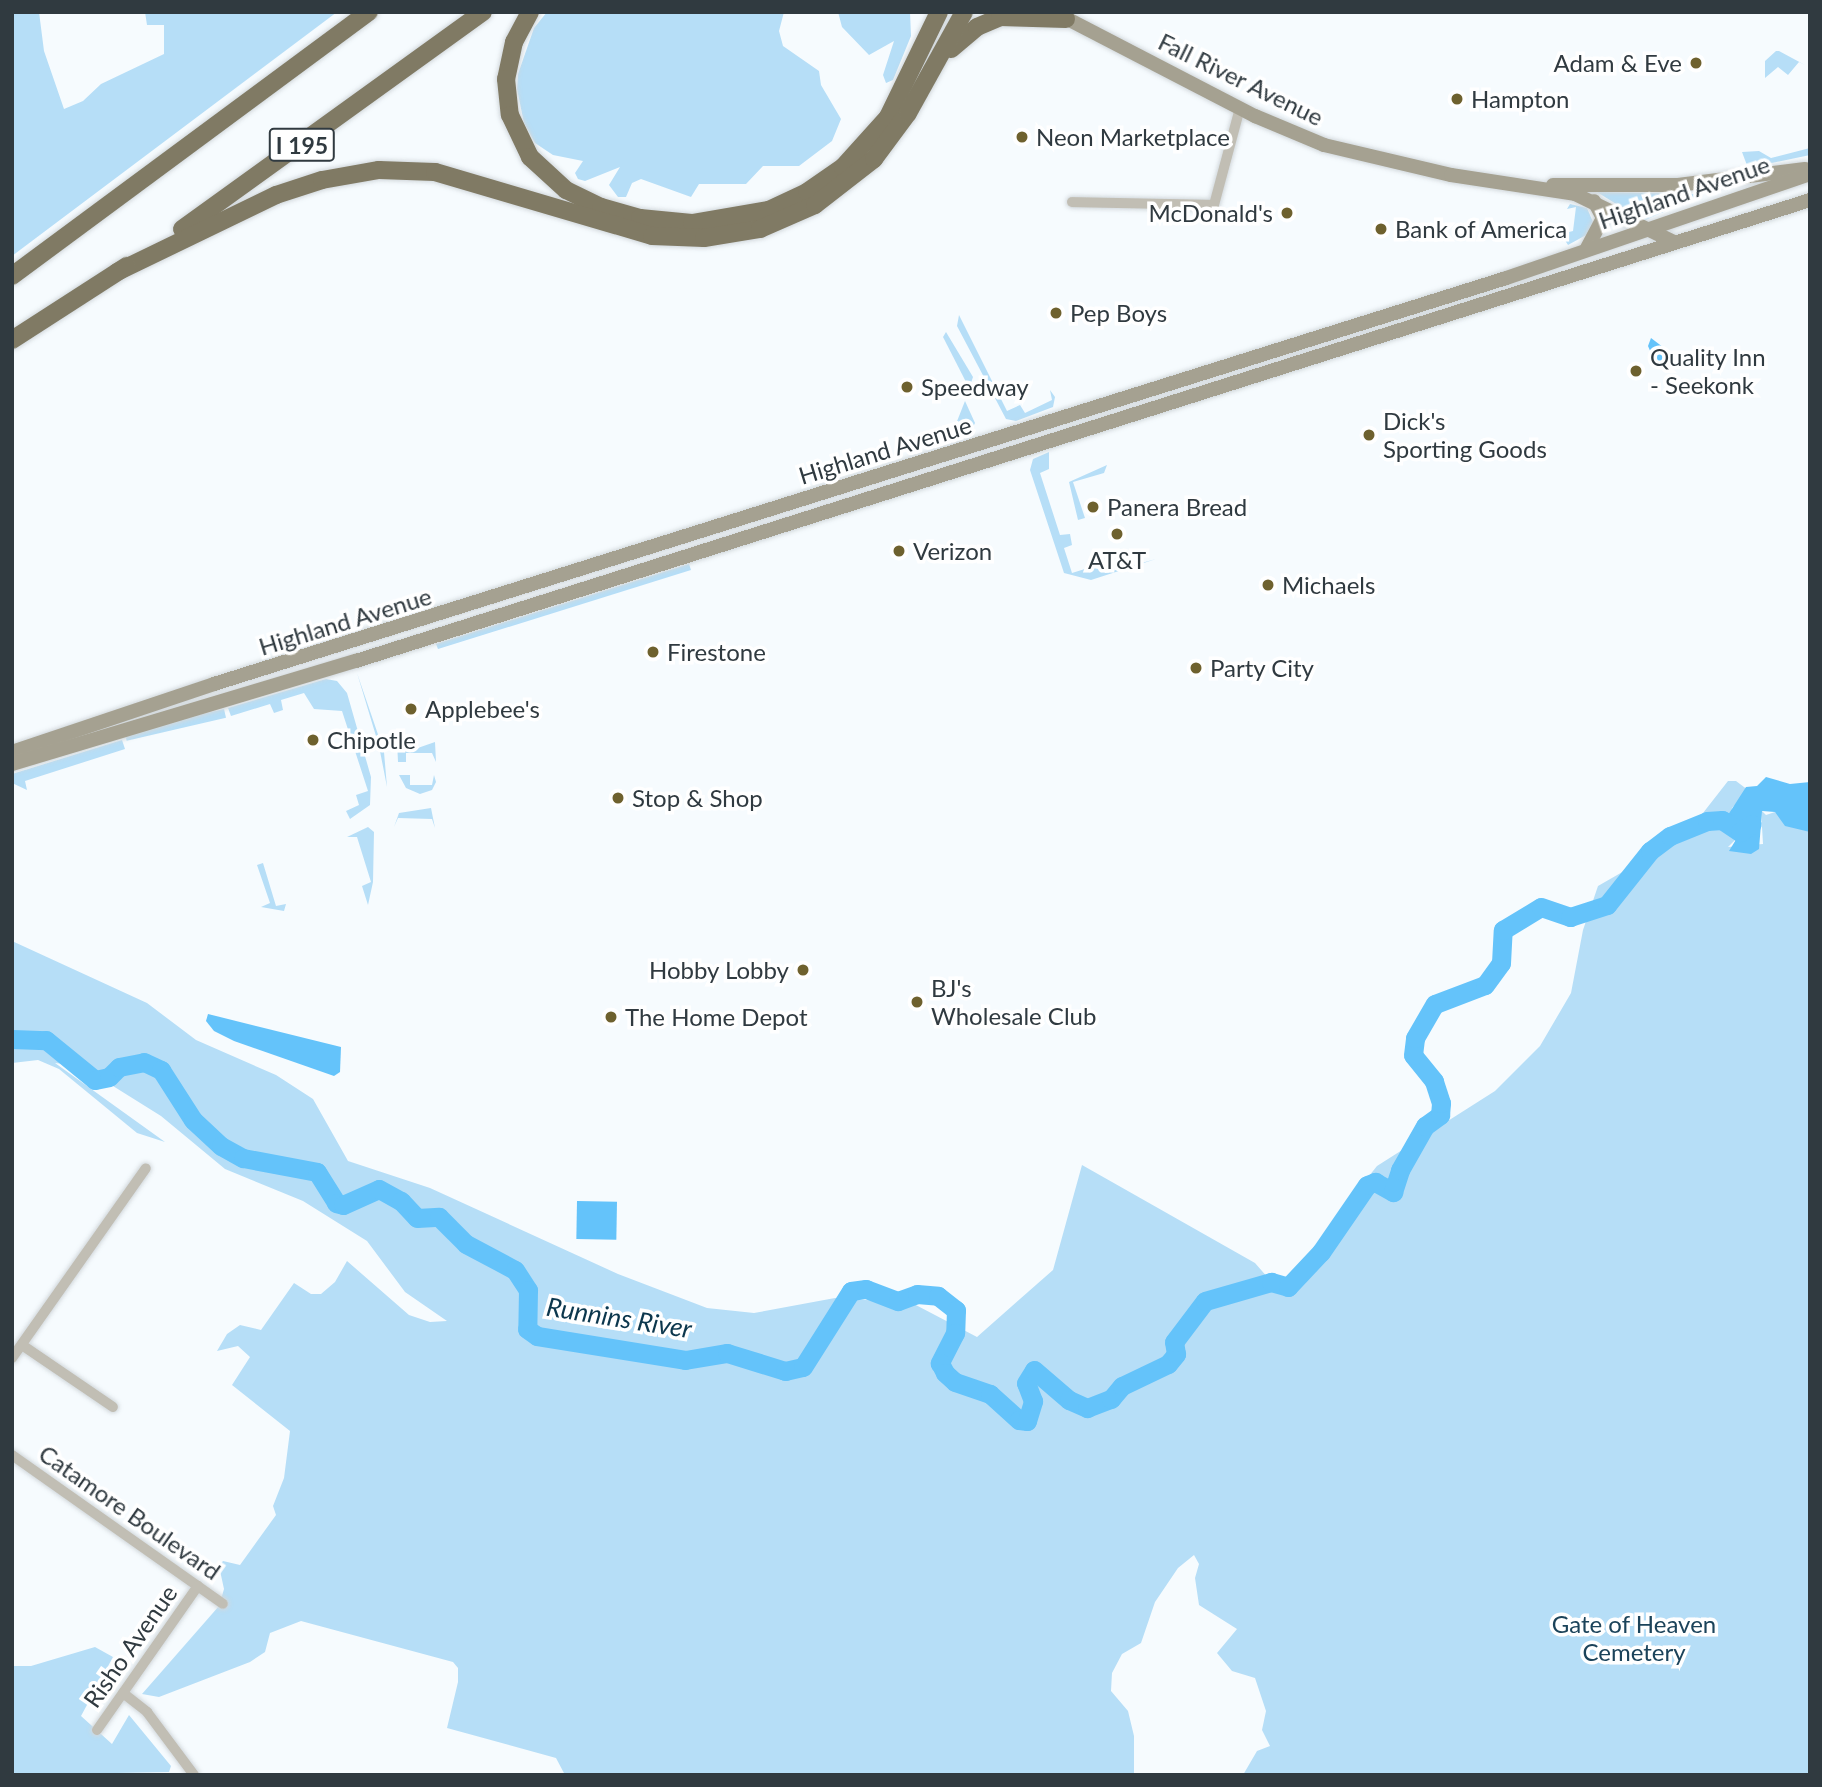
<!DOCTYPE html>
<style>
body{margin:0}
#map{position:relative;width:1822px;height:1787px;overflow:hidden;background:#f6fbfe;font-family:Lato,sans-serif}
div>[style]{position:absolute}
.green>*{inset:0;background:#b6def7;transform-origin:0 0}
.water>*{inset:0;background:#64c3fa;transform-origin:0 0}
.river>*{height:19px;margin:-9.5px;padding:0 9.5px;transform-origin:9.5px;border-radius:9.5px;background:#64c3fa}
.roads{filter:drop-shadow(0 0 2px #d2d8dc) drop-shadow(0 0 2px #d2d8dc)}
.minor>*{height:10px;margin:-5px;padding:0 5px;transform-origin:5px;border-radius:5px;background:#c1beb4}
.secondary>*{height:14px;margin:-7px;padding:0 7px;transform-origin:7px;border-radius:7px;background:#a5a191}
.motorway>*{height:18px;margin:-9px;padding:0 9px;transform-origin:9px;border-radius:9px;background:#807a64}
.dots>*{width:19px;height:19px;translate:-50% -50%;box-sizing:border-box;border:4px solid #fff;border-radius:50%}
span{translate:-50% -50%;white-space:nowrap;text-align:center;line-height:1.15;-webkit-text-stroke:7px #fff;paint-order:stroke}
.shield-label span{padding:2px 5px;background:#fff;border:2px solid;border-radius:5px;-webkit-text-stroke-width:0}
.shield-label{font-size:23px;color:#303a40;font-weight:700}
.poi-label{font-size:24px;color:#303a40}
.right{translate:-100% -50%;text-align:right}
.left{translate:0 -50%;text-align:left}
.street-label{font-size:24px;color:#303a40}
.park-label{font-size:24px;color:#1b435a}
.water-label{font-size:26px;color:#0c374d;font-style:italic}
.frame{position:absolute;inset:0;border:14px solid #303a40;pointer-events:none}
</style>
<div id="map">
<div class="green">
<div style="clip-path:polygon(12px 12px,39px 12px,44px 51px,64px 109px,83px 101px,101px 84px,164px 54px,164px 25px,147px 25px,145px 12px,337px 12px,12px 256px)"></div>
<div style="clip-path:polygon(547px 12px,784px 12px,779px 31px,783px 46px,819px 71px,821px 85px,841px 119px,832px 141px,799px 166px,763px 166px,746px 184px,699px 184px,691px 197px,641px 179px,632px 183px,626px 197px,618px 197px,609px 185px,620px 167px,585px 181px,578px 179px,575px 173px,583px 161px,553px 155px,535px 143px,524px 123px,517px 89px,518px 74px,534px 28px)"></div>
<div style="clip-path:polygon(838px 12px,910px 12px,911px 36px,893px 80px,886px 83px,883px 75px,894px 41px,869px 55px,842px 27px)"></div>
<div style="clip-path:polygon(1776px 51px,1779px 51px,1805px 65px,1799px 62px,1788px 75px,1778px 67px,1765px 78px,1765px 61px)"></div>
<div style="clip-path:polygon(1810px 148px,1810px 155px,1748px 168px,1742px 152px,1759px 151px,1771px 158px)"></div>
<div style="clip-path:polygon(1597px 192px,1698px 194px,1701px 196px,1643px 221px)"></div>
<div style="clip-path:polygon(1570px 204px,1587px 208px,1593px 222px,1588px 234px,1568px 245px,1561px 234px,1573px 231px,1576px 207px,1567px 209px)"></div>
<div style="clip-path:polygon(959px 315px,1007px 411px,1020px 405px,1025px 413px,1052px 400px,1050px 390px,1055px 397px,1053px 407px,1016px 421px,1006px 419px,957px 326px)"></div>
<div style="clip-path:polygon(946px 332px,973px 377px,971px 383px,966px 382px,943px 337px)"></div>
<div style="clip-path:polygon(965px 401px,975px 423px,969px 435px,957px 439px,952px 434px)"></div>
<div style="clip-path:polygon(1049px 452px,1049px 469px,1040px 473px,1060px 535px,1070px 534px,1072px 545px,1064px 548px,1072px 573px,1088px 568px,1090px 573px,1091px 567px,1098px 569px,1101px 565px,1105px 573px,1156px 559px,1091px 580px,1064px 573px,1030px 470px,1033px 459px)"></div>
<div style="clip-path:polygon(1107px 465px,1104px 473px,1073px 482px,1085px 518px,1078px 520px,1069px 482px)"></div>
<div style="clip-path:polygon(689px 564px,691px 570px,438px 649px,436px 644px)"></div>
<div style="clip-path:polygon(357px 673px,384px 752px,387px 787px,379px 746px)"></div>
<div style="clip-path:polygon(326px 679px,337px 681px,347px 693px,371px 777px,370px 805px,350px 819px,346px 811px,359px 805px,356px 795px,368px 791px,342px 711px,314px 709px,304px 693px,281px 700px,283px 710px,274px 713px,270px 704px,231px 716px,228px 708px)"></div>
<div style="left:224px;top:709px;width:9px;height:102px;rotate:77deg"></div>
<div style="clip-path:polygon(408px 738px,412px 750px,435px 742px,436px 762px,432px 753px,406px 753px,406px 762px,398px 762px,397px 741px)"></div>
<div style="clip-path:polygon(122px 740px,125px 749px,25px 781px,27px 790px,12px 783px,12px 774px)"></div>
<div style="clip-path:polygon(399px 775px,410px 775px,410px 785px,432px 785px,434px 775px,436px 782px,432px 790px,420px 794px,406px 788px)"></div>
<div style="clip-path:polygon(1728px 781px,1736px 781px,1748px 790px,1732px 808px,1730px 823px,1737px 838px,1728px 847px,1763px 844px,1761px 810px,1766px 815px,1775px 812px,1810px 832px,1810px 1775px,1243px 1775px,1257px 1751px,1270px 1746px,1262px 1730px,1266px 1711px,1255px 1678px,1232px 1671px,1217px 1653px,1237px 1629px,1199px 1605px,1195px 1578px,1199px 1564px,1194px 1555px,1178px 1568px,1155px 1602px,1141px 1643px,1122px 1654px,1112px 1673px,1111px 1691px,1128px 1711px,1134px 1736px,1134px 1775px,565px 1775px,556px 1758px,447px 1728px,458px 1682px,458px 1668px,453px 1662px,301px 1621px,270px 1633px,265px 1652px,250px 1662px,159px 1697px,142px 1694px,219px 1606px,224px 1589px,219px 1566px,223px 1561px,240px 1565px,276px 1515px,273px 1506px,284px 1478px,290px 1431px,232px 1385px,250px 1357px,238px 1346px,217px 1351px,227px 1334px,240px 1325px,261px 1330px,294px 1283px,311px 1294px,321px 1294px,335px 1282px,347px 1261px,409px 1315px,430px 1322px,447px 1321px,405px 1292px,367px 1241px,303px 1201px,225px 1169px,161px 1116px,105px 1081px,73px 1065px,55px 1063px,165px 1142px,137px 1133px,59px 1069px,38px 1060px,12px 1063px,12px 941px,147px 1003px,196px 1040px,276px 1075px,313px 1099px,348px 1161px,430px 1188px,618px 1274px,707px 1308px,754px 1313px,835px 1298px,912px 1303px,977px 1337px,1053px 1270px,1082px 1165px,1255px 1263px,1276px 1287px,1315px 1266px,1329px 1254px,1353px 1196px,1377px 1166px,1495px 1091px,1540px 1046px,1571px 993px,1583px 930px,1598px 886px,1685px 836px)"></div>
<div style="clip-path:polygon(431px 808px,435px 828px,432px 819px,398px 818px,394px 827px,399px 813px)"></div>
<div style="clip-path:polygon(368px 827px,374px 832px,373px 882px,368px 905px,362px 886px,371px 882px,357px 837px,347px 837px)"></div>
<div style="clip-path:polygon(263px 863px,276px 906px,286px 904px,284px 911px,261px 907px,270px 903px,257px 865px)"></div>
<div style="clip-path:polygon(95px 1647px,113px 1657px,81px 1716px,112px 1744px,129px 1715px,171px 1766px,169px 1772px,12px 1775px,12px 1666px,31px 1666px)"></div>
</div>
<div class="water">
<div style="clip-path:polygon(1651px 338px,1672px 354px,1668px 364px,1654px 360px,1648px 346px)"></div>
<div style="clip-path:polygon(1766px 777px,1790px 784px,1810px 782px,1810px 832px,1785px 826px,1775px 812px,1762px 811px,1759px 849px,1751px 854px,1729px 851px,1737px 838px,1728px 815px,1746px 787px,1757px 786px)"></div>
<div style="clip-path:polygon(208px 1014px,341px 1047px,340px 1072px,334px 1076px,234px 1041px,214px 1031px,206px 1021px)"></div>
<div style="left:577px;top:1201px;width:40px;height:38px;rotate:1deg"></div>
</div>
<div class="river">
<div style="left:12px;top:1039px;width:34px;rotate:2deg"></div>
<div style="left:46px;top:1040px;width:63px;rotate:39.2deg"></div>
<div style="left:95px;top:1080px;width:14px;rotate:-12deg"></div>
<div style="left:109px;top:1077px;width:14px;rotate:-45deg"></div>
<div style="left:119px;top:1067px;width:25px;rotate:-11deg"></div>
<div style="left:144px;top:1062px;width:19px;rotate:25deg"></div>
<div style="left:161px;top:1070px;width:59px;rotate:57.4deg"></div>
<div style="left:193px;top:1120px;width:38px;rotate:43deg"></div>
<div style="left:221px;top:1146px;width:25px;rotate:29deg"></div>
<div style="left:243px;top:1158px;width:75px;rotate:10.7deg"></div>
<div style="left:317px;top:1172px;width:36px;rotate:58deg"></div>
<div style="left:336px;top:1203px;width:7px;rotate:16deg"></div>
<div style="left:343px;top:1205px;width:39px;rotate:-24deg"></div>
<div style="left:379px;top:1189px;width:25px;rotate:29deg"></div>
<div style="left:401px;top:1201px;width:23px;rotate:47deg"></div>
<div style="left:417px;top:1218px;width:22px;rotate:-3deg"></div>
<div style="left:439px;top:1217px;width:38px;rotate:45deg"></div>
<div style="left:466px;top:1244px;width:55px;rotate:28deg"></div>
<div style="left:515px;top:1270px;width:24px;rotate:57deg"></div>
<div style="left:528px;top:1290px;width:39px;rotate:91deg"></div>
<div style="left:527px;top:1329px;width:12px;rotate:35deg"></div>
<div style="left:537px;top:1336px;width:150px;rotate:9.2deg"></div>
<div style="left:685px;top:1360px;width:43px;rotate:-9.5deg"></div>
<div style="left:727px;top:1353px;width:61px;rotate:17.2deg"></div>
<div style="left:785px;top:1371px;width:18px;rotate:-13deg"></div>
<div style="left:803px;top:1367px;width:90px;rotate:-57.7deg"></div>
<div style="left:851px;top:1291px;width:15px;rotate:-8deg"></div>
<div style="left:866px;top:1289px;width:34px;rotate:21deg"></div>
<div style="left:898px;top:1301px;width:20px;rotate:-20deg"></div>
<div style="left:917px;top:1294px;width:21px;rotate:5deg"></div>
<div style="left:938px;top:1296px;width:23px;rotate:38deg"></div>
<div style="left:956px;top:1310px;width:23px;rotate:92deg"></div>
<div style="left:955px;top:1333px;width:34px;rotate:117deg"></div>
<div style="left:940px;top:1363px;width:11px;rotate:63deg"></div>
<div style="left:945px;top:1373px;width:13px;rotate:42deg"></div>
<div style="left:955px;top:1382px;width:37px;rotate:19deg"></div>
<div style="left:990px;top:1394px;width:39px;rotate:42deg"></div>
<div style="left:1019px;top:1420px;width:8px;rotate:7deg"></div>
<div style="left:1027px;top:1421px;width:21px;rotate:-73deg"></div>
<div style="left:1033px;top:1401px;width:19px;rotate:-111deg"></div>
<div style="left:1026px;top:1383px;width:15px;rotate:-58deg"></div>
<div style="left:1034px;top:1370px;width:46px;rotate:40.6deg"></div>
<div style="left:1069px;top:1400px;width:20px;rotate:24deg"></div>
<div style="left:1087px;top:1408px;width:26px;rotate:-21deg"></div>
<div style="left:1111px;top:1399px;width:17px;rotate:-50deg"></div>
<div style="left:1122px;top:1386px;width:51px;rotate:-25.6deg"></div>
<div style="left:1168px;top:1364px;width:13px;rotate:-51deg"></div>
<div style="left:1176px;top:1354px;width:12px;rotate:-99deg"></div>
<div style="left:1174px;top:1342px;width:51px;rotate:-52.9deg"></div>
<div style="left:1205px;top:1301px;width:69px;rotate:-16.1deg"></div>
<div style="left:1271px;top:1282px;width:18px;rotate:16deg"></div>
<div style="left:1288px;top:1287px;width:48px;rotate:-46.7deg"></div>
<div style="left:1321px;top:1252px;width:81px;rotate:-55.5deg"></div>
<div style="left:1367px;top:1185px;width:9px;rotate:-21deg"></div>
<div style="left:1375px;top:1182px;width:21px;rotate:29deg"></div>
<div style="left:1393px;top:1192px;width:23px;rotate:-72deg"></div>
<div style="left:1400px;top:1170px;width:51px;rotate:-60.4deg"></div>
<div style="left:1425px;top:1126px;width:19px;rotate:-36deg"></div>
<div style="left:1440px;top:1115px;width:12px;rotate:-85deg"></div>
<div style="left:1441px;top:1103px;width:23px;rotate:-108deg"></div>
<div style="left:1434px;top:1081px;width:33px;rotate:-129deg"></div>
<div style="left:1413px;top:1055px;width:17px;rotate:-83deg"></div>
<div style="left:1415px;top:1038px;width:39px;rotate:-60deg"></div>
<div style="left:1435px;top:1004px;width:53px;rotate:-20.8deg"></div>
<div style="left:1485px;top:985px;width:27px;rotate:-54deg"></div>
<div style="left:1501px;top:963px;width:33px;rotate:-87deg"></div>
<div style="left:1503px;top:930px;width:44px;rotate:-31.2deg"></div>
<div style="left:1541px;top:907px;width:31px;rotate:19deg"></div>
<div style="left:1570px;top:917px;width:39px;rotate:-18deg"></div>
<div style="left:1607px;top:905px;width:69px;rotate:-51.5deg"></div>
<div style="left:1650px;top:851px;width:25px;rotate:-37deg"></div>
<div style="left:1670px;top:836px;width:40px;rotate:-22deg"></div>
<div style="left:1707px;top:821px;width:15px;rotate:-4deg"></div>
<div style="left:1722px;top:820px;width:22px;rotate:34deg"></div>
<div style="left:1740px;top:832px;width:14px;rotate:-34deg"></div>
</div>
<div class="roads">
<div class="minor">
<div style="left:1072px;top:202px;width:142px;rotate:1.2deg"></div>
<div style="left:1214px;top:205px;width:100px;rotate:-75deg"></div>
<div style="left:22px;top:1345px;width:110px;rotate:34.3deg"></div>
<div style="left:12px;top:1358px;width:232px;rotate:-54.8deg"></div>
<div style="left:12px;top:1455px;width:258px;rotate:35.2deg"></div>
<div style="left:123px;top:1693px;width:31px;rotate:38deg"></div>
<div style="left:147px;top:1712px;width:79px;rotate:53.3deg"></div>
<div style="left:97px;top:1730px;width:176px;rotate:-55deg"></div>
</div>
<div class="secondary">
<div style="left:1058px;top:14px;width:222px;rotate:27.4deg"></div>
<div style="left:1255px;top:116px;width:75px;rotate:22.8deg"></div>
<div style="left:1324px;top:145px;width:130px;rotate:13.3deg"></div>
<div style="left:1451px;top:175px;width:125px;rotate:8.7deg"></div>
<div style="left:1575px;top:194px;width:110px;rotate:25.9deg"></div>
<div style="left:1553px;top:185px;width:125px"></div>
<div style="left:1678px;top:185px;width:128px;rotate:-7.2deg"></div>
<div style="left:1587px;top:248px;width:34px;rotate:-62deg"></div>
<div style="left:1603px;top:218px;width:19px;rotate:-118deg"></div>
<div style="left:12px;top:752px;width:213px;rotate:-18.6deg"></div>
<div style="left:214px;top:684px;width:1354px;rotate:-17.44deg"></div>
<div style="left:1506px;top:278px;width:321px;rotate:-18.9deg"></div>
<div style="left:12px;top:764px;width:359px;rotate:-16.7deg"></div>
<div style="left:356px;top:661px;width:1525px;rotate:-17.59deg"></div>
</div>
<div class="motorway">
<div style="left:530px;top:12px;width:34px;rotate:118deg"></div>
<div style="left:514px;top:42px;width:38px;rotate:102deg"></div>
<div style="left:506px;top:79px;width:36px;rotate:84deg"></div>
<div style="left:510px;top:115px;width:47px;rotate:64.5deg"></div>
<div style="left:530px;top:157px;width:49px;rotate:42.5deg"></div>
<div style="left:566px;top:190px;width:39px;rotate:26deg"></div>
<div style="left:601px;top:207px;width:41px;rotate:15.8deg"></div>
<div style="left:640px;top:218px;width:52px;rotate:5.5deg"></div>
<div style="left:692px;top:223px;width:78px;rotate:-9.6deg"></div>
<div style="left:769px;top:210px;width:42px;rotate:-25.3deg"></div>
<div style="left:807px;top:192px;width:44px;rotate:-34.8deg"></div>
<div style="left:843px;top:167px;width:67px;rotate:-48deg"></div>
<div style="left:888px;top:117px;width:117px;rotate:-64.1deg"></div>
<div style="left:951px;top:49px;width:34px;rotate:-40deg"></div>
<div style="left:977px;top:27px;width:25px;rotate:-23deg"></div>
<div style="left:1000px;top:17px;width:66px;rotate:1.7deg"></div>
<div style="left:182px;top:229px;width:371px;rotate:-35.8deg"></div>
<div style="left:117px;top:272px;width:177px;rotate:-25.8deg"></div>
<div style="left:276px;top:195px;width:48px;rotate:-18.1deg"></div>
<div style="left:322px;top:180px;width:58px;rotate:-10deg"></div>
<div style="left:379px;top:170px;width:56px;rotate:2deg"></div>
<div style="left:435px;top:172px;width:226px;rotate:16.4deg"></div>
<div style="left:652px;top:236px;width:52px;rotate:2.2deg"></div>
<div style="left:704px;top:238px;width:57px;rotate:-9.1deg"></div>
<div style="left:760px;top:229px;width:60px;rotate:-23.6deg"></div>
<div style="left:815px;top:205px;width:75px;rotate:-37.9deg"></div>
<div style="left:874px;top:159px;width:57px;rotate:-53.5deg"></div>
<div style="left:908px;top:113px;width:115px;rotate:-61deg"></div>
<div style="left:12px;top:276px;width:444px;rotate:-36.5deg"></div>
<div style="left:12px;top:340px;width:137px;rotate:-32.8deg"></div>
</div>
</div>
<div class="dots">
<div style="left:1696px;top:63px;background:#6e612e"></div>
<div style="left:1457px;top:99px;background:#6e612e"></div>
<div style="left:1022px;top:137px;background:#6e612e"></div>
<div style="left:1287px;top:213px;background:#6e612e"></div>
<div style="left:1381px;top:229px;background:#6e612e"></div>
<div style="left:1056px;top:313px;background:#6e612e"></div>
<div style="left:1636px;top:371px;background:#6e612e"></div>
<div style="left:907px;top:387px;background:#6e612e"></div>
<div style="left:1369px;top:435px;background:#6e612e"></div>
<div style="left:1093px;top:507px;background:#6e612e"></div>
<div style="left:1117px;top:534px;background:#6e612e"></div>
<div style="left:899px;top:551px;background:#6e612e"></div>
<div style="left:1268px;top:585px;background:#6e612e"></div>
<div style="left:653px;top:652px;background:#6e612e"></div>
<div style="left:1196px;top:668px;background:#6e612e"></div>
<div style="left:411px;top:709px;background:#6e612e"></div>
<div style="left:313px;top:740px;background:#6e612e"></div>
<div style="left:618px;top:798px;background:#6e612e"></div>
<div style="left:803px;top:970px;background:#6e612e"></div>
<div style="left:917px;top:1002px;background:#6e612e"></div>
<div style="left:611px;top:1017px;background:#6e612e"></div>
</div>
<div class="shield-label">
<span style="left:302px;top:145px">I 195</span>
</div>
<div class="poi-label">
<span class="right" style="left:1682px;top:63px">Adam &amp; Eve</span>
<span class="left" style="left:1471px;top:99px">Hampton</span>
<span class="left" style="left:1036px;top:137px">Neon Marketplace</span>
<span class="right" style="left:1273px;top:213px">McDonald's</span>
<span class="left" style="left:1395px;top:229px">Bank of America</span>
<span class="left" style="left:1070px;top:313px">Pep Boys</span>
<span class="left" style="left:1650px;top:371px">Quality Inn<br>- Seekonk</span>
<span class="left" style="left:921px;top:387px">Speedway</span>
<span class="left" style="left:1383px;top:435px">Dick's<br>Sporting Goods</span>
<span class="left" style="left:1107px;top:507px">Panera Bread</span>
<span class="left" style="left:913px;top:551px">Verizon</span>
<span style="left:1117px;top:560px">AT&amp;T</span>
<span class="left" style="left:1282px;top:585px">Michaels</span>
<span class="left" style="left:667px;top:652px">Firestone</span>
<span class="left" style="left:1210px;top:668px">Party City</span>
<span class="left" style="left:425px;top:709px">Applebee's</span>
<span class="left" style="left:327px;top:740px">Chipotle</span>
<span class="left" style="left:632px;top:798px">Stop &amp; Shop</span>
<span class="right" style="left:789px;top:970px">Hobby Lobby</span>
<span class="left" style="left:931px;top:1002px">BJ's<br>Wholesale Club</span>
<span class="left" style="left:625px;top:1017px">The Home Depot</span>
</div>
<div class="street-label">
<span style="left:1241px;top:79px;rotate:26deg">Fall River Avenue</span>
<span style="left:1684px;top:192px;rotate:-19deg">Highland Avenue</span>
<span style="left:885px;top:450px;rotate:-17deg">Highland Avenue</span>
<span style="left:345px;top:621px;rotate:-17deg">Highland Avenue</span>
<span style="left:130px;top:1512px;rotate:35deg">Catamore Boulevard</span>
<span style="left:130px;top:1646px;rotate:-55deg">Risho Avenue</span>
</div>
<div class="park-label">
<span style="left:1634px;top:1638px">Gate of Heaven<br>Cemetery</span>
</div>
<div class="water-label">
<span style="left:619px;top:1318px;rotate:9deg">Runnins River</span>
</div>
<div class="frame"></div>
</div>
